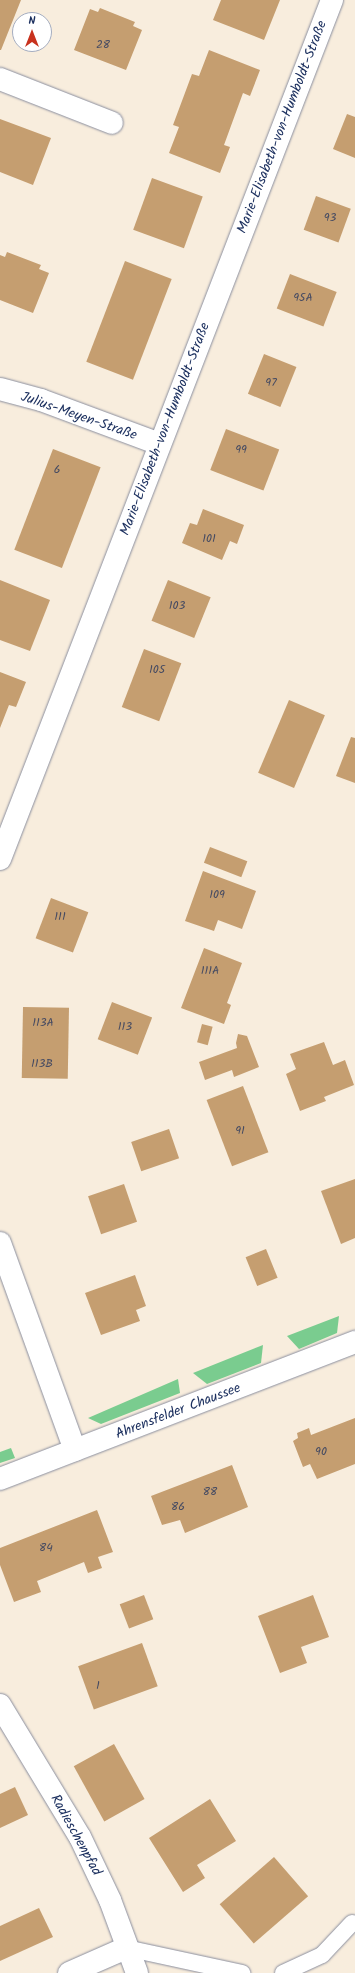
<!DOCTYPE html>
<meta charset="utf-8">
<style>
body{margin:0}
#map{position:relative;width:355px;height:1973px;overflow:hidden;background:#f8eddd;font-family:Kalam,sans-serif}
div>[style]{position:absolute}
.green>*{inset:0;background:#7acc8f}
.building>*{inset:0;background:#c59e70;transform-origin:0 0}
.roads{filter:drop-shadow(0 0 1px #8a8e9e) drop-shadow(0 0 1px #8a8e9e)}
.service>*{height:16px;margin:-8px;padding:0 8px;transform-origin:8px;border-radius:8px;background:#fff}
.minor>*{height:22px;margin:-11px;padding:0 11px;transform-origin:11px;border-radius:11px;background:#fff}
.secondary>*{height:22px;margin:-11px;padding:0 11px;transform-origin:11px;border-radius:11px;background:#fff}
span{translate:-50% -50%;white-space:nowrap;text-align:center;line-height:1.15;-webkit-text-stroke:3.5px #fff;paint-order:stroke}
.number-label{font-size:12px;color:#464b62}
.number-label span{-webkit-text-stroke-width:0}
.street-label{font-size:14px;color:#1b2f5e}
.north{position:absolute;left:12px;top:12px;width:40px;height:40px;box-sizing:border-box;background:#fff;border:1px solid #a4acbf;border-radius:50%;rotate:0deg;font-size:11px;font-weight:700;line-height:16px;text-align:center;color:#1b2f5e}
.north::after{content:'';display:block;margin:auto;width:14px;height:18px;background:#c8321e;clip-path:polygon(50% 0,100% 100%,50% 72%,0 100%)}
</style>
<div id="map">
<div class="green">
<div style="clip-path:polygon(339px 1316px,337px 1333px,299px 1349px,287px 1336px)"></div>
<div style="clip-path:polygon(263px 1345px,261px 1363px,207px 1384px,193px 1373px)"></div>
<div style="clip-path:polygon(178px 1379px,180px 1393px,101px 1424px,88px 1418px)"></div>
<div style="clip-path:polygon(11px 1448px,15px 1458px,0 1463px,0 1452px)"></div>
</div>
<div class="building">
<div style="clip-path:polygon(0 0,21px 0,1px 50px,0 50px)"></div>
<div style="clip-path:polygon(221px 0,280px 0,264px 40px,213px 20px)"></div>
<div style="clip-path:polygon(100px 8px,135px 22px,133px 26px,142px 30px,126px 70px,74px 50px,90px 9px,98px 12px)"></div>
<div style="clip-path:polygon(209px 50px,260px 70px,250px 96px,243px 93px,224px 145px,230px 147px,220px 173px,169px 153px,179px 127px,173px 125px,192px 74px,199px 76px)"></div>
<div style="clip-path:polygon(347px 114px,355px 117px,355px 158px,333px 149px)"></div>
<div style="clip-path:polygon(0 119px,51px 138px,33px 185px,0 172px)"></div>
<div style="left:152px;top:178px;width:54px;height:55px;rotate:20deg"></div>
<div style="left:316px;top:196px;width:37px;height:36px;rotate:20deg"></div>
<div style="clip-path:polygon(7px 252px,41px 265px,39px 269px,49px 273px,33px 313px,0 300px,0 255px,5px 257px)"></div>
<div style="left:125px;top:261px;width:50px;height:108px;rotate:21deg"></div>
<div style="left:290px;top:274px;width:50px;height:37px;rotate:21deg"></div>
<div style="left:264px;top:354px;width:35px;height:43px;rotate:22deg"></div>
<div style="left:226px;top:429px;width:57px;height:44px;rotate:21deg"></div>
<div style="left:53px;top:449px;width:51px;height:108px;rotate:21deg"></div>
<div style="clip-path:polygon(203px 509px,244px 525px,237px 544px,230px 541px,222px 560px,182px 543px,190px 523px,197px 525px)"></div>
<div style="clip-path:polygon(0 580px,50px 600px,30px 651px,0 640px)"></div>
<div style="left:168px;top:580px;width:46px;height:44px;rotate:22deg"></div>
<div style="left:144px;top:649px;width:40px;height:62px;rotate:21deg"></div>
<div style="clip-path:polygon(0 672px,26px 682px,16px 707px,9px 705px,0 728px)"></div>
<div style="left:289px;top:700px;width:39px;height:79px;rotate:23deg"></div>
<div style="clip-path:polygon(351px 737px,355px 738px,355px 783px,336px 776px)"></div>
<div style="left:210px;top:847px;width:40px;height:17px;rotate:21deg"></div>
<div style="clip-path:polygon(203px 871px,256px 891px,242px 929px,218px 920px,214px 931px,185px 921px)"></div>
<div style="left:51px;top:898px;width:40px;height:43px;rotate:21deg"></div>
<div style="clip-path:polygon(204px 948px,242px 963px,227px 1003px,231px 1005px,224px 1024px,181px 1008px)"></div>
<div style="left:112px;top:1002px;width:43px;height:40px;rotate:21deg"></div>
<div style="left:23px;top:1007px;width:46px;height:71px;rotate:1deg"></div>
<div style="left:202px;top:1024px;width:11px;height:19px;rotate:15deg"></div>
<div style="clip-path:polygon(238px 1034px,247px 1036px,259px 1067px,234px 1077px,232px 1070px,205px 1080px,199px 1062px,237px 1048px,236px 1043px)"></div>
<div style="clip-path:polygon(324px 1042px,333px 1065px,345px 1060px,354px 1085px,324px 1097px,326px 1101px,300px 1111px,286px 1074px,296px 1069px,290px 1054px)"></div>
<div style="left:243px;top:1086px;width:71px;height:39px;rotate:69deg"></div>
<div style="left:169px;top:1129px;width:31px;height:40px;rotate:71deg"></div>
<div style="clip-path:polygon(355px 1179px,355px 1238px,341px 1244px,321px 1191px)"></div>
<div style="left:124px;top:1184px;width:40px;height:38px;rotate:71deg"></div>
<div style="left:266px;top:1249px;width:31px;height:22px;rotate:68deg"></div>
<div style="clip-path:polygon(135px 1275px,146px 1306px,136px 1310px,140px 1321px,101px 1335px,85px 1293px)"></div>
<div style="clip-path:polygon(355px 1418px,355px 1464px,317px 1479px,310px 1464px,303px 1467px,293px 1441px,298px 1438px,297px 1433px,309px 1428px,311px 1435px)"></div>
<div style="clip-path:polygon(232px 1465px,248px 1507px,185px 1533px,180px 1520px,162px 1525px,151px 1496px)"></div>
<div style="clip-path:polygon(97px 1510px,113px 1552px,98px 1557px,102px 1568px,88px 1573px,84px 1562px,37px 1581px,41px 1592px,14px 1602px,0 1565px,0 1548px)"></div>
<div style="left:144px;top:1595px;width:26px;height:26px;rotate:69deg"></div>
<div style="clip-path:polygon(313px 1595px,329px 1637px,301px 1647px,307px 1663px,280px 1673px,258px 1616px)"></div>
<div style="left:142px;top:1643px;width:46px;height:68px;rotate:70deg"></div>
<div style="left:114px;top:1744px;width:63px;height:46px;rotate:61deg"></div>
<div style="clip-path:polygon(15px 1787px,28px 1815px,0 1828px,0 1794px)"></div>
<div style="clip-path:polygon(210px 1799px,236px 1841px,197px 1865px,205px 1878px,183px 1892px,149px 1838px)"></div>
<div style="left:274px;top:1857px;width:52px;height:72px;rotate:49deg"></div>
<div style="clip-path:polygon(39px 1908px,53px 1937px,0 1961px,0 1926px)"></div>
</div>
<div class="roads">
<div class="service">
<div style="left:126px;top:1948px;width:119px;rotate:12.2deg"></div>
<div style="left:283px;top:1973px;width:43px;rotate:-24.8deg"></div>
<div style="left:322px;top:1955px;width:44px;rotate:-46.8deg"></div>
</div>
<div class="minor">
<div style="left:0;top:79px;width:120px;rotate:21.4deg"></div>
<div style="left:0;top:389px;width:42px;rotate:15deg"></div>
<div style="left:41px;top:400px;width:126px;rotate:20.4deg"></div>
<div style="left:0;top:859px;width:921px;rotate:-68.87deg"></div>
<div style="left:0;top:1243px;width:220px;rotate:70.1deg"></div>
<div style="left:0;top:1705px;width:154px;rotate:58.8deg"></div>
<div style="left:80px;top:1837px;width:70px;rotate:64.5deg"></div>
<div style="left:110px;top:1900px;width:78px;rotate:69.7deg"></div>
<div style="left:69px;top:1973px;width:62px;rotate:-23.7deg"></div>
</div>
<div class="secondary">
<div style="left:0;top:1479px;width:381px;rotate:-21.1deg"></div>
</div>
</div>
<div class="number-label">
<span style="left:103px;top:45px">28</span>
<span style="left:330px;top:218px">93</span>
<span style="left:303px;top:298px">95A</span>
<span style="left:271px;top:383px">97</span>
<span style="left:241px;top:450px">99</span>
<span style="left:57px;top:470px">6</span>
<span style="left:209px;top:539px">101</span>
<span style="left:177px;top:606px">103</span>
<span style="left:157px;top:670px">105</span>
<span style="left:217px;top:895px">109</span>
<span style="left:60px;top:917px">111</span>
<span style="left:210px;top:971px">111A</span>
<span style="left:43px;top:1023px">113A</span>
<span style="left:125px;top:1027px">113</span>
<span style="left:42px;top:1064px">113B</span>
<span style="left:240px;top:1131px">91</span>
<span style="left:321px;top:1452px">90</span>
<span style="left:210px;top:1492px">88</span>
<span style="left:178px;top:1507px">86</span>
<span style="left:46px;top:1548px">84</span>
<span style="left:98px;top:1686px">1</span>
</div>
<div class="street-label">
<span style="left:282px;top:127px;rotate:-69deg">Marie-Elisabeth-von-Humboldt-Straße</span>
<span style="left:79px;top:416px;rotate:19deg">Julius-Meyen-Straße</span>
<span style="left:165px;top:429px;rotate:-69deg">Marie-Elisabeth-von-Humboldt-Straße</span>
<span style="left:178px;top:1411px;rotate:-21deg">Ahrensfelder Chaussee</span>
<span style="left:76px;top:1835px;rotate:61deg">Radieschenpfad</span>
</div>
<div class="north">N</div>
</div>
